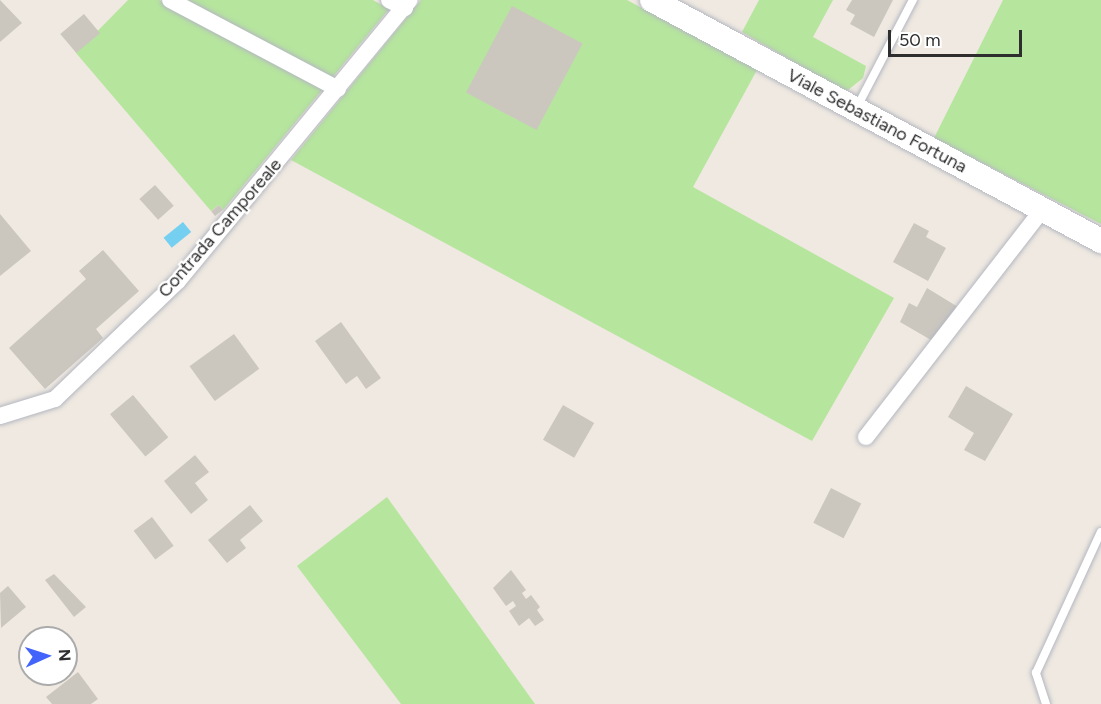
<!DOCTYPE html>
<style>
body{margin:0}
#map{position:relative;width:1101px;height:704px;overflow:hidden;background:#efe9e1;font-family:Figtree,sans-serif}
div>[style]{position:absolute}
.green>*{inset:0;background:#b6e59e}
.water>*{inset:0;background:#75cff0;transform-origin:0 0}
.building>*{inset:0;background:#cbc7bf;transform-origin:0 0}
.roads{filter:drop-shadow(0 0 2px #b4b7c1) drop-shadow(0 0 2px #b4b7c1)}
.lane>*{height:8px;margin:-4px;padding:0 4px;transform-origin:4px;border-radius:4px;background:#fff}
.street>*{height:16px;margin:-8px;padding:0 8px;transform-origin:8px;border-radius:8px;background:#fff}
.secondary>*{height:24px;margin:-12px;padding:0 12px;transform-origin:12px;border-radius:12px;background:#fff}
span{translate:-50% -50%;white-space:nowrap;text-align:center;line-height:1.15;-webkit-text-stroke:4.5px #fff;paint-order:stroke}
.street-label{font-size:18px;color:#2e2e2e}
.north{position:absolute;left:18px;top:626px;width:60px;height:60px;box-sizing:border-box;background:#fff;border:2px solid #ababab;border-radius:50%;rotate:87deg;font-size:16px;font-weight:700;line-height:24px;text-align:center;color:#2e2e2e}
.north::after{content:'';display:block;margin:auto;width:21px;height:27px;background:#4264fb;clip-path:polygon(50% 0,100% 100%,50% 72%,0 100%)}
.scale{position:absolute;left:888px;top:30px;width:134px;height:27px;box-sizing:border-box;border:3px solid #2e2e2e;border-top:0;padding-left:8px;font-size:18px;line-height:21px;white-space:nowrap;color:#2e2e2e;-webkit-text-stroke:4px #fff;paint-order:stroke}
</style>
<div id="map">
<div class="green">
<div style="clip-path:polygon(128px 0,159px 0,323px 89px,223px 210px,219px 205px,211px 211px,76px 53px)"></div>
<div style="clip-path:polygon(187px 0,373px 0,389px 9px,332px 78px)"></div>
<div style="clip-path:polygon(421px 0,627px 0,757px 70px,693px 187px,894px 298px,812px 441px,291px 160px)"></div>
<div style="clip-path:polygon(759px 0,833px 0,813px 37px,866px 66px,863px 78px,848px 90px,841px 89px,742px 32px)"></div>
<div style="clip-path:polygon(1003px 0,1101px 0,1101px 224px,934px 138px)"></div>
<div style="clip-path:polygon(387px 497px,535px 704px,401px 704px,297px 566px)"></div>
</div>
<div class="water">
<div style="left:183px;top:222px;width:13px;height:25px;rotate:51deg"></div>
</div>
<div class="building">
<div style="clip-path:polygon(0 0,22px 23px,0 42px)"></div>
<div style="clip-path:polygon(852px 0,893px 0,874px 37px,850px 24px,855px 15px,846px 10px)"></div>
<div style="left:512px;top:6px;width:80px;height:98px;rotate:28deg"></div>
<div style="left:84px;top:14px;width:25px;height:31px;rotate:50deg"></div>
<div style="left:155px;top:185px;width:28px;height:21px;rotate:48deg"></div>
<div style="left:219px;top:205px;width:6px;height:10px;rotate:51deg"></div>
<div style="clip-path:polygon(0 214px,31px 251px,0 276px)"></div>
<div style="clip-path:polygon(914px 223px,929px 231px,926px 237px,946px 248px,928px 281px,893px 262px)"></div>
<div style="clip-path:polygon(103px 250px,139px 291px,96px 329px,103px 338px,45px 389px,9px 348px,86px 279px,79px 271px)"></div>
<div style="clip-path:polygon(927px 288px,958px 307px,931px 340px,900px 322px,909px 303px,917px 307px)"></div>
<div style="clip-path:polygon(341px 322px,381px 378px,366px 389px,357px 376px,346px 384px,315px 341px)"></div>
<div style="left:234px;top:334px;width:43px;height:55px;rotate:54deg"></div>
<div style="clip-path:polygon(966px 386px,1013px 414px,985px 461px,964px 450px,974px 433px,948px 417px)"></div>
<div style="left:133px;top:395px;width:55px;height:30px;rotate:50deg"></div>
<div style="left:563px;top:405px;width:36px;height:40px;rotate:30deg"></div>
<div style="clip-path:polygon(195px 455px,209px 472px,195px 483px,208px 500px,191px 514px,164px 481px)"></div>
<div style="left:831px;top:488px;width:34px;height:39px;rotate:27deg"></div>
<div style="clip-path:polygon(250px 505px,263px 521px,240px 540px,246px 548px,227px 563px,208px 540px)"></div>
<div style="left:152px;top:517px;width:36px;height:23px;rotate:53deg"></div>
<div style="clip-path:polygon(511px 570px,526px 590px,522px 593px,526px 599px,531px 595px,540px 607px,537px 610px,544px 620px,535px 626px,529px 618px,519px 626px,509px 611px,516px 606px,513px 601px,506px 606px,493px 588px)"></div>
<div style="clip-path:polygon(54px 574px,86px 607px,74px 617px,45px 580px)"></div>
<div style="clip-path:polygon(8px 586px,26px 607px,1px 628px,0 593px)"></div>
<div style="clip-path:polygon(78px 672px,98px 699px,91px 704px,52px 704px,46px 697px)"></div>
</div>
<div class="roads">
<div class="lane">
<div style="left:857px;top:107px;width:121px;rotate:-62.4deg"></div>
<div style="left:1046px;top:704px;width:33px;rotate:-108deg"></div>
<div style="left:1036px;top:673px;width:155px;rotate:-65.3deg"></div>
</div>
<div class="street">
<div style="left:170px;top:0;width:190px;rotate:27.9deg"></div>
<div style="left:389px;top:0;width:18px;rotate:27deg"></div>
<div style="left:0;top:416px;width:58px;rotate:-17.2deg"></div>
<div style="left:55px;top:399px;width:170px;rotate:-43.8deg"></div>
<div style="left:178px;top:281px;width:364px;rotate:-50.5deg"></div>
<div style="left:866px;top:437px;width:287px;rotate:-52.2deg"></div>
</div>
<div class="secondary">
<div style="left:652px;top:0;width:510px;rotate:28.22deg"></div>
</div>
</div>
<div class="street-label">
<span style="left:877px;top:121px;rotate:28deg">Viale Sebastiano Fortuna</span>
<span style="left:220px;top:228px;rotate:-49deg">Contrada Camporeale</span>
</div>
<div class="north">N</div>
<div class="scale">50 m</div>
</div>
